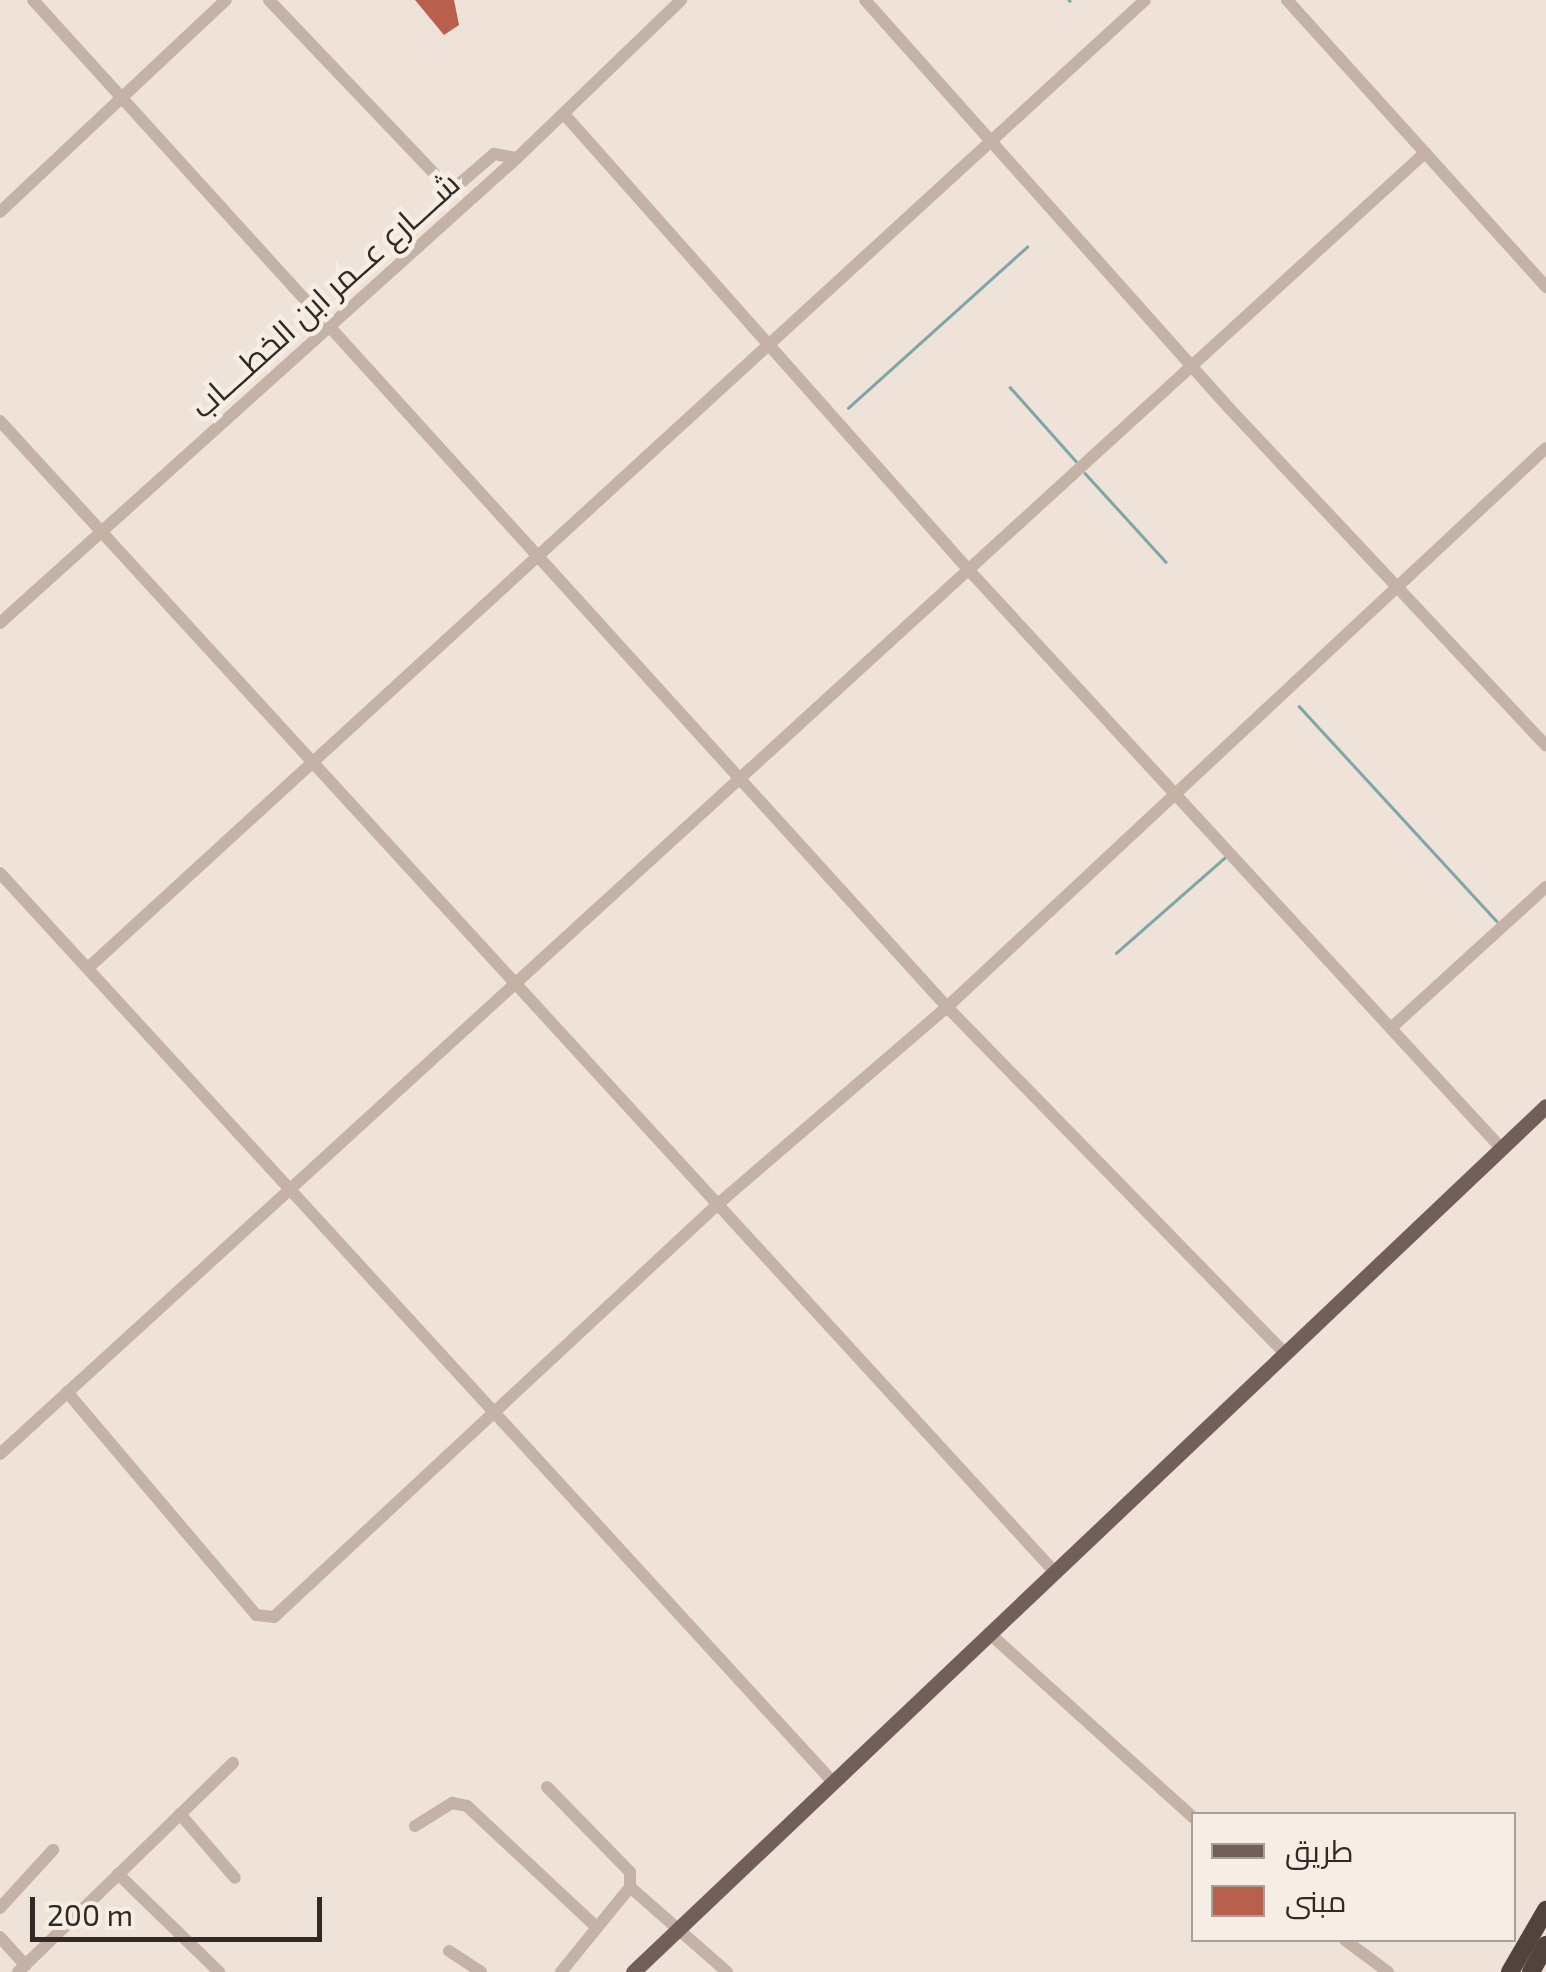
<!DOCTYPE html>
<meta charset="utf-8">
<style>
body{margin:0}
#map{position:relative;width:1546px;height:1972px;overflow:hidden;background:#eee2d9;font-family:"Exo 2",Cairo,sans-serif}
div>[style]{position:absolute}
.stream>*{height:2.5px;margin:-1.25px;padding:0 1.25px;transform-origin:1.25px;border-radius:1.25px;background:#7ba7a6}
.building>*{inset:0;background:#b8604c}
.minor>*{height:12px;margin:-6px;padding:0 6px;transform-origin:6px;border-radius:6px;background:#c4b2a6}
.major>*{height:15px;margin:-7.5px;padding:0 7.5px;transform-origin:7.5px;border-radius:7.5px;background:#725f59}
.highway>*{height:18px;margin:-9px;padding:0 9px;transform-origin:9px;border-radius:9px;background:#51433e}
span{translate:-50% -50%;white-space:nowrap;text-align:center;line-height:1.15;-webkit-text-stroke:9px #f6ede4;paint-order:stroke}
.street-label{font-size:32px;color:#312926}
.legend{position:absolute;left:1191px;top:1812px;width:325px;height:130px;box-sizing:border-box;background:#f6ede4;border:2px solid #a79f98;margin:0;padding:12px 18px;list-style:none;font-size:30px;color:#312926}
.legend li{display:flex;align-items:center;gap:20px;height:50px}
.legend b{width:50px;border:2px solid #a79f98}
.scale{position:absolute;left:30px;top:1897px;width:292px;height:45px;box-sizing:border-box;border:5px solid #312926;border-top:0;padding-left:12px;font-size:30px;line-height:35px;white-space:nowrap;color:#312926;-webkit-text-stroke:8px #f6ede4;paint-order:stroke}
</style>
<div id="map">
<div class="stream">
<div style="left:1069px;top:0;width:1px;rotate:45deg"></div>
<div style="left:1010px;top:387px;width:99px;rotate:48.3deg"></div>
<div style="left:848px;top:408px;width:241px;rotate:-42deg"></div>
<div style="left:1085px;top:473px;width:120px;rotate:47.7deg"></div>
<div style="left:1299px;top:706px;width:292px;rotate:47.4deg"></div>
<div style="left:1116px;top:953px;width:144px;rotate:-41.3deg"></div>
</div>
<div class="building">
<div style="clip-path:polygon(415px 0,454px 0,459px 25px,444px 35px)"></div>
</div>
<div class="minor">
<div style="left:33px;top:0;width:1360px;rotate:47.77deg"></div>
<div style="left:947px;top:1007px;width:482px;rotate:45.7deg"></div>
<div style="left:269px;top:0;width:264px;rotate:46.4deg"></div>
<div style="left:451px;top:191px;width:57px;rotate:-40.7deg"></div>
<div style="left:494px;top:154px;width:23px;rotate:10deg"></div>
<div style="left:865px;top:0;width:547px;rotate:48.26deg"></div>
<div style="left:1229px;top:408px;width:463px;rotate:46.8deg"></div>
<div style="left:1287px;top:0;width:387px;rotate:47.9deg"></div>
<div style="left:564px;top:114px;width:606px;rotate:48.41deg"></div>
<div style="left:966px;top:567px;width:790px;rotate:47.36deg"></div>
<div style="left:0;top:212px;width:310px;rotate:-43.2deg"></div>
<div style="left:0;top:421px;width:1556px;rotate:47.5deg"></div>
<div style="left:0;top:623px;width:695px;rotate:-41.97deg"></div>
<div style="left:517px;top:158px;width:228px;rotate:-43.9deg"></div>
<div style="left:0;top:873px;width:1230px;rotate:47.5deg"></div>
<div style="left:88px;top:968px;width:1433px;rotate:-42.48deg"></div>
<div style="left:1391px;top:1028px;width:210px;rotate:-42.3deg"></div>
<div style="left:67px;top:1392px;width:292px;rotate:49.7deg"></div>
<div style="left:256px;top:1615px;width:18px;rotate:6deg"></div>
<div style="left:274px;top:1617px;width:606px;rotate:-42.93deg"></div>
<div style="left:718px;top:1204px;width:302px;rotate:-40.7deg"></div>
<div style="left:947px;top:1007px;width:819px;rotate:-43.02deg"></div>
<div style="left:0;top:1454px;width:1930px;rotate:-42.4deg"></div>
<div style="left:989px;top:1633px;width:276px;rotate:42.1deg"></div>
<div style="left:547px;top:1787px;width:119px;rotate:45.7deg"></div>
<div style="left:630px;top:1872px;width:15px;rotate:90deg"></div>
<div style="left:180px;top:1814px;width:84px;rotate:49.3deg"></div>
<div style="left:415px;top:1826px;width:44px;rotate:-31.9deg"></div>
<div style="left:452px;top:1803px;width:15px;rotate:11deg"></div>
<div style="left:467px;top:1806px;width:173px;rotate:43.1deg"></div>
<div style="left:118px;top:1874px;width:141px;rotate:44.1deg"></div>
<div style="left:0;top:1908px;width:79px;rotate:-47.6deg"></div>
<div style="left:0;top:1937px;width:38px;rotate:48deg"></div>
<div style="left:1345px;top:1940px;width:54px;rotate:36.7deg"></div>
<div style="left:449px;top:1951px;width:38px;rotate:33deg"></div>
<div style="left:18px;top:1972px;width:300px;rotate:-44.2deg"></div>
<div style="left:561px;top:1972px;width:109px;rotate:-50.9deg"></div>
<div style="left:630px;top:1887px;width:129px;rotate:41.2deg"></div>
</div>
<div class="major">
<div style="left:633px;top:1972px;width:1258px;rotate:-43.49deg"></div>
</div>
<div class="highway">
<div style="left:1510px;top:1972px;width:72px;rotate:-59.9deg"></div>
<div style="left:1531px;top:1972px;width:31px;rotate:-61deg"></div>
</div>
<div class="street-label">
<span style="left:324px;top:294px;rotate:-42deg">شــــارع عــمر ابن الخطــــاب</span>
</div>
<ul class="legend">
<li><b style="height:12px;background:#725f59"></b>طريق</li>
<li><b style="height:28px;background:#b8604c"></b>مبنى</li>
</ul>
<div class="scale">200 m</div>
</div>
